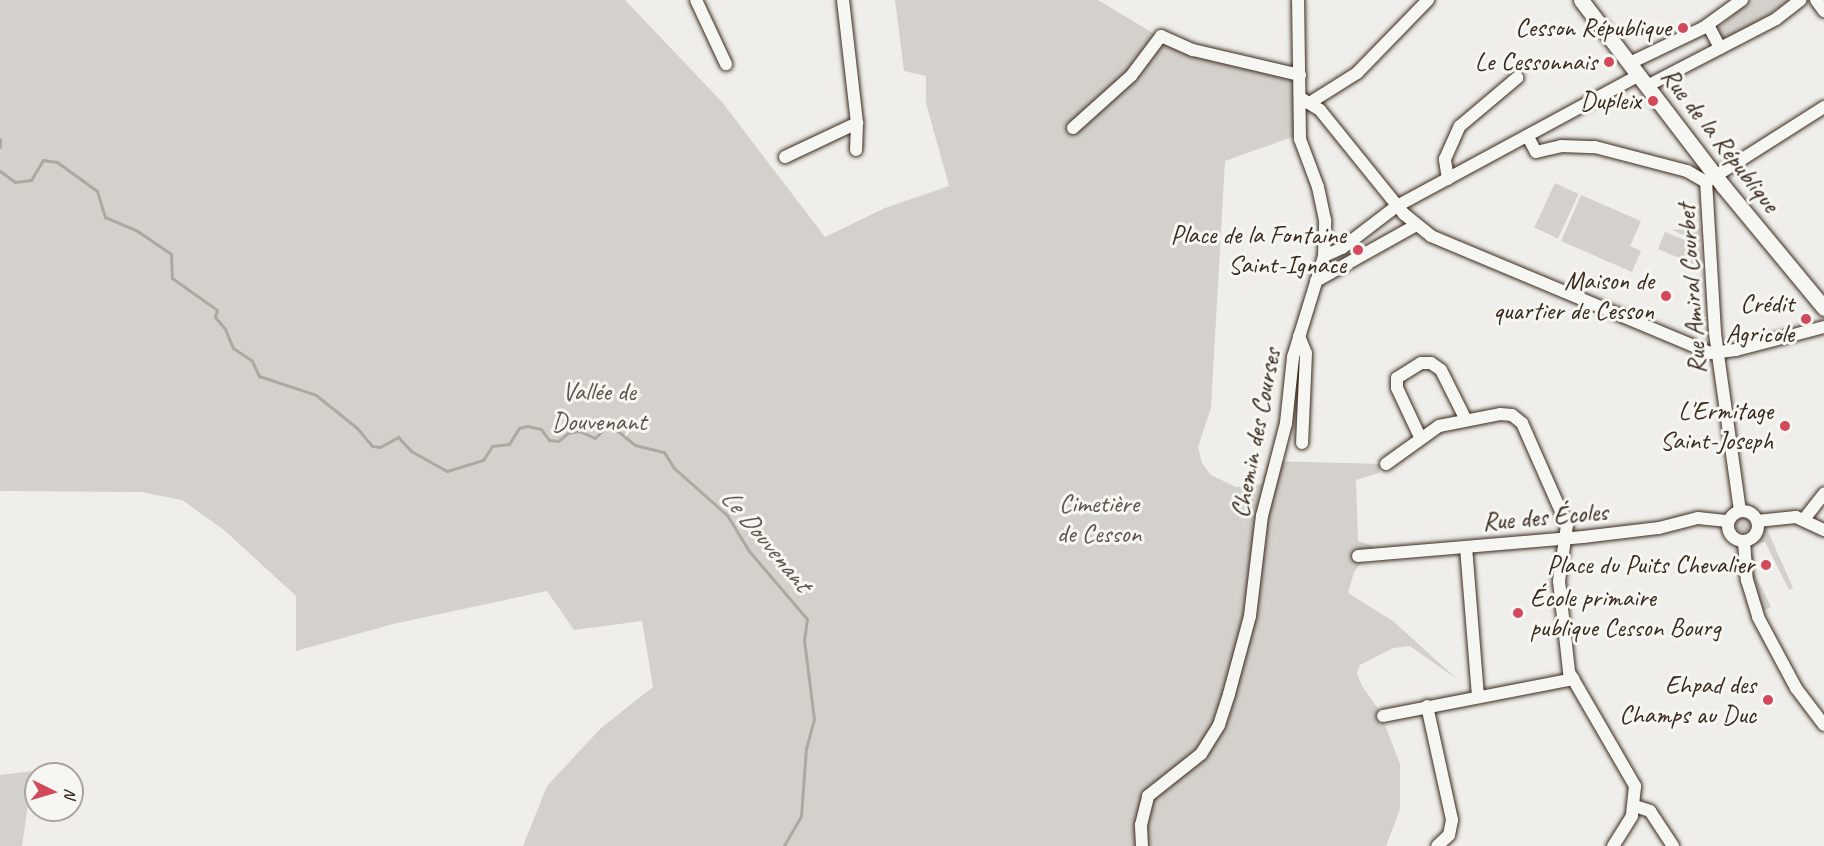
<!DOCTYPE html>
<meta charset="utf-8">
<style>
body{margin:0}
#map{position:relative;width:1824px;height:846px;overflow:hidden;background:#efeeea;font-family:Caveat,sans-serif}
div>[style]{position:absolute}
.green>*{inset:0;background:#d4d1cc;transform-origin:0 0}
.round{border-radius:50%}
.stream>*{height:3px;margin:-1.5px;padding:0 1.5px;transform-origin:1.5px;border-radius:1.5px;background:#afa8a1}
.roads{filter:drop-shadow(0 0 2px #3b2a1e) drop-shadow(0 0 2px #3b2a1e)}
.minor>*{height:12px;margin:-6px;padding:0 6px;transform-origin:6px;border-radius:6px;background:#f6f6f2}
.minor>.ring{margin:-6px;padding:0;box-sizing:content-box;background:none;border:12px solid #f6f6f2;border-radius:50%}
.tertiary>*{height:15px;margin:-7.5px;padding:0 7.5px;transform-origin:7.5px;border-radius:7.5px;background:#f6f6f2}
.dots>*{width:16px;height:16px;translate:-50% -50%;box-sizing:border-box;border:3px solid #f6f6f2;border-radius:50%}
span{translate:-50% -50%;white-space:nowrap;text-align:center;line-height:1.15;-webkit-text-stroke:6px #f6f6f2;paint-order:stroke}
.poi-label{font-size:26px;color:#3b2a1e}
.right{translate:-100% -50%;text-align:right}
.left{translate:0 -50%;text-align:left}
.street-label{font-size:26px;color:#3b2a1e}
.park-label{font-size:26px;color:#61544a}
.water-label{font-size:27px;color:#64564c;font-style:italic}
.north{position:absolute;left:24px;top:762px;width:60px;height:60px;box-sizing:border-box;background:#f6f6f2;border:2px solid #aba49d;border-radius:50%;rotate:95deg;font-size:16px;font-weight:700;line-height:24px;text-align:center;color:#3b2a1e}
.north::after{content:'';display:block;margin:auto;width:21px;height:27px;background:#d1495b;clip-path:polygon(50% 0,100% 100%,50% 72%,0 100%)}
</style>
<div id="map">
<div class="green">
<div style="clip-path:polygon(0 0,625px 0,722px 102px,825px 237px,885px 208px,949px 186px,926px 103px,926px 76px,904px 71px,895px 0,1098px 0,1173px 45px,1294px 77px,1295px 136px,1225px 161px,1211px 408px,1198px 447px,1202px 463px,1211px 475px,1236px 487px,1262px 484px,1269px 461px,1381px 464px,1379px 473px,1356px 480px,1358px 541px,1373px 546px,1375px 559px,1362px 562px,1354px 572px,1348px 593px,1393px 621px,1458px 680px,1410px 646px,1393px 648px,1360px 665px,1357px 673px,1362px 686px,1379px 710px,1400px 764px,1400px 809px,1386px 846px,523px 846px,547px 786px,601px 728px,653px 687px,642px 621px,574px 630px,547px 591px,393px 624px,296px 651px,296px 596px,224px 530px,182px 500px,141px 492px,0 491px)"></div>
<div style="clip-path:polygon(1750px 0,1791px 0,1753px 25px,1720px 40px,1716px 30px)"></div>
<div style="left:1555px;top:183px;width:26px;height:49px;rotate:25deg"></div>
<div style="clip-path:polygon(1581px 195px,1641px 221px,1630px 246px,1641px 251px,1632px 272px,1561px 241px)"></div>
<div style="clip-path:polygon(1700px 228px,1701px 242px,1672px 230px)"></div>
<div style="clip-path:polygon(1665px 232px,1701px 247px,1703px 268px,1658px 249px)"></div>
<div class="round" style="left:1736px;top:518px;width:14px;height:14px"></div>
<div style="clip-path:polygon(1766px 527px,1793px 588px,1789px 590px,1765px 542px,1752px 545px)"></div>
<div style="clip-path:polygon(1753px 554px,1757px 565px,1752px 568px,1771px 607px,1763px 611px,1747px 555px)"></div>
<div style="clip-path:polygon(33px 771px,22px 846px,0 846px,0 775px)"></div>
</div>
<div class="stream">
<div style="left:0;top:139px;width:8px;rotate:90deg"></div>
<div style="left:0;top:171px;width:19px;rotate:36deg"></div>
<div style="left:15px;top:182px;width:16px;rotate:-7deg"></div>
<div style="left:31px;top:180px;width:23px;rotate:-59deg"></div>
<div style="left:43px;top:160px;width:14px;rotate:8deg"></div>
<div style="left:57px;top:162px;width:49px;rotate:35.9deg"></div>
<div style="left:97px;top:191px;width:27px;rotate:73deg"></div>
<div style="left:105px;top:217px;width:34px;rotate:23deg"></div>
<div style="left:136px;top:230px;width:42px;rotate:34.4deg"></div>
<div style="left:171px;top:254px;width:24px;rotate:88deg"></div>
<div style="left:172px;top:278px;width:55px;rotate:35.4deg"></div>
<div style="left:217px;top:310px;width:7px;rotate:106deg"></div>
<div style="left:215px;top:317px;width:16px;rotate:50deg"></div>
<div style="left:225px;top:329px;width:21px;rotate:67deg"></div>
<div style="left:233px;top:348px;width:23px;rotate:34deg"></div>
<div style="left:252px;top:361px;width:17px;rotate:65deg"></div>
<div style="left:259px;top:376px;width:60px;rotate:18.4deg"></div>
<div style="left:316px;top:395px;width:53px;rotate:38.8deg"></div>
<div style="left:357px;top:428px;width:23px;rotate:50deg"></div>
<div style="left:372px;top:446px;width:8px;rotate:7deg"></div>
<div style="left:380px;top:447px;width:21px;rotate:-29deg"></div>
<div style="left:398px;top:437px;width:19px;rotate:47deg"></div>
<div style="left:411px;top:451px;width:41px;rotate:29.1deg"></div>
<div style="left:447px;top:471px;width:38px;rotate:-17deg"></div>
<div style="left:483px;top:460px;width:17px;rotate:-57deg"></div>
<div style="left:492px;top:446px;width:17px;rotate:-7deg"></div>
<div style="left:509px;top:444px;width:19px;rotate:-58deg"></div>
<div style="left:519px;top:428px;width:8px;rotate:-14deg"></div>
<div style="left:527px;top:426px;width:14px;rotate:12deg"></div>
<div style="left:541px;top:429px;width:14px;rotate:54deg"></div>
<div style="left:549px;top:440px;width:9px;rotate:6deg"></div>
<div style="left:558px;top:441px;width:13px;rotate:-39deg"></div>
<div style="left:568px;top:433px;width:11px;rotate:-10deg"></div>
<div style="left:579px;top:431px;width:17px;rotate:24deg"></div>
<div style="left:595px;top:438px;width:16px;rotate:-45deg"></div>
<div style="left:606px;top:427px;width:8px;rotate:7deg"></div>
<div style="left:614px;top:428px;width:27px;rotate:39deg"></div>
<div style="left:635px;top:445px;width:30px;rotate:14deg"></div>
<div style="left:664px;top:452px;width:19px;rotate:58deg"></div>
<div style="left:674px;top:468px;width:71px;rotate:41.6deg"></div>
<div style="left:727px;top:515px;width:42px;rotate:58.6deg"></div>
<div style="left:749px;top:551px;width:89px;rotate:49.5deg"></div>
<div style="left:807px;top:619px;width:21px;rotate:98deg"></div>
<div style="left:804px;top:640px;width:80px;rotate:82.8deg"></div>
<div style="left:814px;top:719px;width:30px;rotate:105deg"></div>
<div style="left:806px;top:748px;width:68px;rotate:94.2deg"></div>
<div style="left:801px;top:816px;width:34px;rotate:120deg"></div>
</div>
<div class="roads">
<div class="minor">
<div style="left:696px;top:0;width:71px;rotate:64.9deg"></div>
<div style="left:843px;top:0;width:124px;rotate:83.5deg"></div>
<div style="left:857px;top:123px;width:27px;rotate:92deg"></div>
<div style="left:1816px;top:0;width:14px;rotate:54deg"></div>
<div style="left:1708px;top:25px;width:26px;rotate:62deg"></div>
<div style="left:1630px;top:63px;width:81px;rotate:-25.6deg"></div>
<div style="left:1703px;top:28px;width:48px;rotate:-35.7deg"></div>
<div style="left:1647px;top:86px;width:145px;rotate:-27.4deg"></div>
<div style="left:1776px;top:19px;width:31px;rotate:-38deg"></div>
<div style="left:1302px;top:99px;width:21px;rotate:31deg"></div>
<div style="left:1320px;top:110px;width:134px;rotate:51.1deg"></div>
<div style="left:1404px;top:214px;width:35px;rotate:39deg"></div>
<div style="left:1431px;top:236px;width:303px;rotate:22.7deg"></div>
<div style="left:1711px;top:353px;width:25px;rotate:-7deg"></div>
<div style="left:1736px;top:350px;width:91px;rotate:-14.6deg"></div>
<div style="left:1311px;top:102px;width:54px;rotate:-32.2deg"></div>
<div style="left:1357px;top:73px;width:102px;rotate:-45.8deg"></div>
<div style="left:1073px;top:128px;width:78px;rotate:-41.9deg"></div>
<div style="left:1131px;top:76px;width:50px;rotate:-53.1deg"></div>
<div style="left:1161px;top:36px;width:35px;rotate:24deg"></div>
<div style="left:1193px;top:50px;width:110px;rotate:13.2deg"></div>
<div style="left:1528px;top:137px;width:17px;rotate:62deg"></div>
<div style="left:1536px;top:152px;width:26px;rotate:-13deg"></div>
<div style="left:1561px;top:146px;width:34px;rotate:2deg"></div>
<div style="left:1595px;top:147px;width:95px;rotate:14.6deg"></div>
<div style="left:1687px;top:171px;width:22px;rotate:30deg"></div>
<div style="left:785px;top:157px;width:80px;rotate:-25.3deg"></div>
<div style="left:1448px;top:179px;width:20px;rotate:-99deg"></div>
<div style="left:1445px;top:159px;width:36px;rotate:-66deg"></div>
<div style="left:1460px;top:126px;width:75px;rotate:-40.1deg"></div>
<div style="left:1324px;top:256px;width:20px;rotate:-24deg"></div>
<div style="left:1342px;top:248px;width:69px;rotate:-37.4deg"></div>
<div style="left:1397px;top:206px;width:275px;rotate:-28.4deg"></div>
<div style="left:1316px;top:281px;width:115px;rotate:-29.2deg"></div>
<div style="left:1299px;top:336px;width:18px;rotate:68deg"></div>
<div style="left:1306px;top:353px;width:90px;rotate:92.5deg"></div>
<div style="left:1420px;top:437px;width:54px;rotate:-115.1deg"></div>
<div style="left:1397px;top:388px;width:10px;rotate:-90deg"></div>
<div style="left:1397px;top:378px;width:28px;rotate:-32deg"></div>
<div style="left:1421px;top:363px;width:10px"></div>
<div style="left:1431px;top:363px;width:12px;rotate:35deg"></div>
<div style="left:1441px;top:370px;width:56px;rotate:63.4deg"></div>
<div style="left:1386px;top:464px;width:65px;rotate:-35.6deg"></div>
<div style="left:1439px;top:426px;width:62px;rotate:-11.1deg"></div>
<div style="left:1500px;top:414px;width:12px;rotate:5deg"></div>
<div style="left:1512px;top:415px;width:13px;rotate:39deg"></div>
<div style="left:1522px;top:423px;width:111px;rotate:66.2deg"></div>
<div style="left:1567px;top:525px;width:57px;rotate:98.1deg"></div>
<div style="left:1559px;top:581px;width:92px;rotate:83.7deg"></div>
<div style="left:1569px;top:672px;width:132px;rotate:59.9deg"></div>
<div style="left:1635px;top:786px;width:30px;rotate:96deg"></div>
<div style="left:1632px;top:816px;width:36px;rotate:122deg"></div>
<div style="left:1740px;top:511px;width:181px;rotate:-98deg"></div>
<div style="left:1715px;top:332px;width:150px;rotate:-93.4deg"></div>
<div style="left:1706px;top:182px;width:140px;rotate:-32.4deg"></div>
<div class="ring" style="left:1728px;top:511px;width:18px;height:18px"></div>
<div style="left:1805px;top:518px;width:31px;rotate:-52deg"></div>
<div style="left:1757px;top:521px;width:39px;rotate:-6deg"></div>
<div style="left:1796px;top:517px;width:31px;rotate:25deg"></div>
<div style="left:1744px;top:541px;width:39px;rotate:86deg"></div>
<div style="left:1747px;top:580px;width:39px;rotate:73deg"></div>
<div style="left:1758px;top:617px;width:81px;rotate:61.8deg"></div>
<div style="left:1796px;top:688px;width:46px;rotate:52.9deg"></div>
<div style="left:1466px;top:547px;width:148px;rotate:85.4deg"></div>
<div style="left:1358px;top:556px;width:226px;rotate:-4.8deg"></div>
<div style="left:1583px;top:537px;width:77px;rotate:-6.8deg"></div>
<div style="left:1659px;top:528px;width:40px;rotate:-14.4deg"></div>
<div style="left:1698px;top:518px;width:30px;rotate:6deg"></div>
<div style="left:1427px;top:706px;width:117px;rotate:77.6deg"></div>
<div style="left:1452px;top:820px;width:15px;rotate:101deg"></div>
<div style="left:1449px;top:835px;width:16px;rotate:137deg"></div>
<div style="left:1383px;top:716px;width:194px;rotate:-11deg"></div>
<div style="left:1635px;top:806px;width:16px;rotate:18deg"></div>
<div style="left:1650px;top:811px;width:42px;rotate:56.7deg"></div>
<div style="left:1142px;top:846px;width:21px;rotate:-93deg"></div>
<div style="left:1141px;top:825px;width:30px;rotate:-76deg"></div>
<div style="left:1148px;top:796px;width:68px;rotate:-38.4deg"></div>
<div style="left:1201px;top:754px;width:34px;rotate:-58deg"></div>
<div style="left:1219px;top:725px;width:33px;rotate:-72deg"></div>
<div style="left:1229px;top:694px;width:81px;rotate:-74.9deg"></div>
<div style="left:1250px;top:616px;width:101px;rotate:-83.2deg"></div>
<div style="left:1262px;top:516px;width:96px;rotate:-75.5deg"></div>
<div style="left:1286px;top:423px;width:66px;rotate:-83.9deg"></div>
<div style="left:1293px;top:357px;width:106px;rotate:-72.9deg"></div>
<div style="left:1324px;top:256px;width:36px;rotate:-88deg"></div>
<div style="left:1325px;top:220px;width:34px;rotate:-102deg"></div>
<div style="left:1318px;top:187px;width:51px;rotate:-110.6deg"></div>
<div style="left:1300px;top:139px;width:139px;rotate:-90.8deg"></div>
</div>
<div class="tertiary">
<div style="left:1581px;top:0;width:235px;rotate:52.6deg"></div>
<div style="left:1724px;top:187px;width:157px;rotate:50.4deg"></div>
</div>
</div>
<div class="dots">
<div style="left:1683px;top:28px;background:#d1495b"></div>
<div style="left:1609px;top:62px;background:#d1495b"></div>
<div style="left:1653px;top:101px;background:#d1495b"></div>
<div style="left:1358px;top:250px;background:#d1495b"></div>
<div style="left:1666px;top:296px;background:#d1495b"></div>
<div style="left:1806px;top:319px;background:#d1495b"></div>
<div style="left:1785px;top:426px;background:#d1495b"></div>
<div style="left:1766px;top:565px;background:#d1495b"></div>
<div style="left:1518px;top:613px;background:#d1495b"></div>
<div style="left:1768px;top:700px;background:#d1495b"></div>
</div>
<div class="poi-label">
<span class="right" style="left:1671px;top:28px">Cesson République</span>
<span class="right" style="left:1597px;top:62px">Le Cessonnais</span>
<span class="right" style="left:1641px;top:101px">Dupleix</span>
<span class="right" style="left:1346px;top:250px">Place de la Fontaine<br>Saint-Ignace</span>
<span class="right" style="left:1654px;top:296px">Maison de<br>quartier de Cesson</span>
<span class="right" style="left:1794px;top:319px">Crédit<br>Agricole</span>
<span class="right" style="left:1773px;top:426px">L'Ermitage<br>Saint-Joseph</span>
<span class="right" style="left:1754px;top:565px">Place du Puits Chevalier</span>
<span class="left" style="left:1530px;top:613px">École primaire<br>publique Cesson Bourg</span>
<span class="right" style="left:1756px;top:700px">Ehpad des<br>Champs au Duc</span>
</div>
<div class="street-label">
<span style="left:1720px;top:140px;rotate:52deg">Rue de la République</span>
<span style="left:1692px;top:289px;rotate:-94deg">Rue Amiral Courbet</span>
<span style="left:1256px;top:433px;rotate:-79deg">Chemin des Courses</span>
<span style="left:1545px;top:517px;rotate:-5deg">Rue des Écoles</span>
</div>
<div class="park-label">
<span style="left:599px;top:407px">Vallée de<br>Douvenant</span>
<span style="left:1099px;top:519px">Cimetière<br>de Cesson</span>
</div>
<div class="water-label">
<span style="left:766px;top:540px;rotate:50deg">Le Douvenant</span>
</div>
<div class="north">N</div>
</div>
